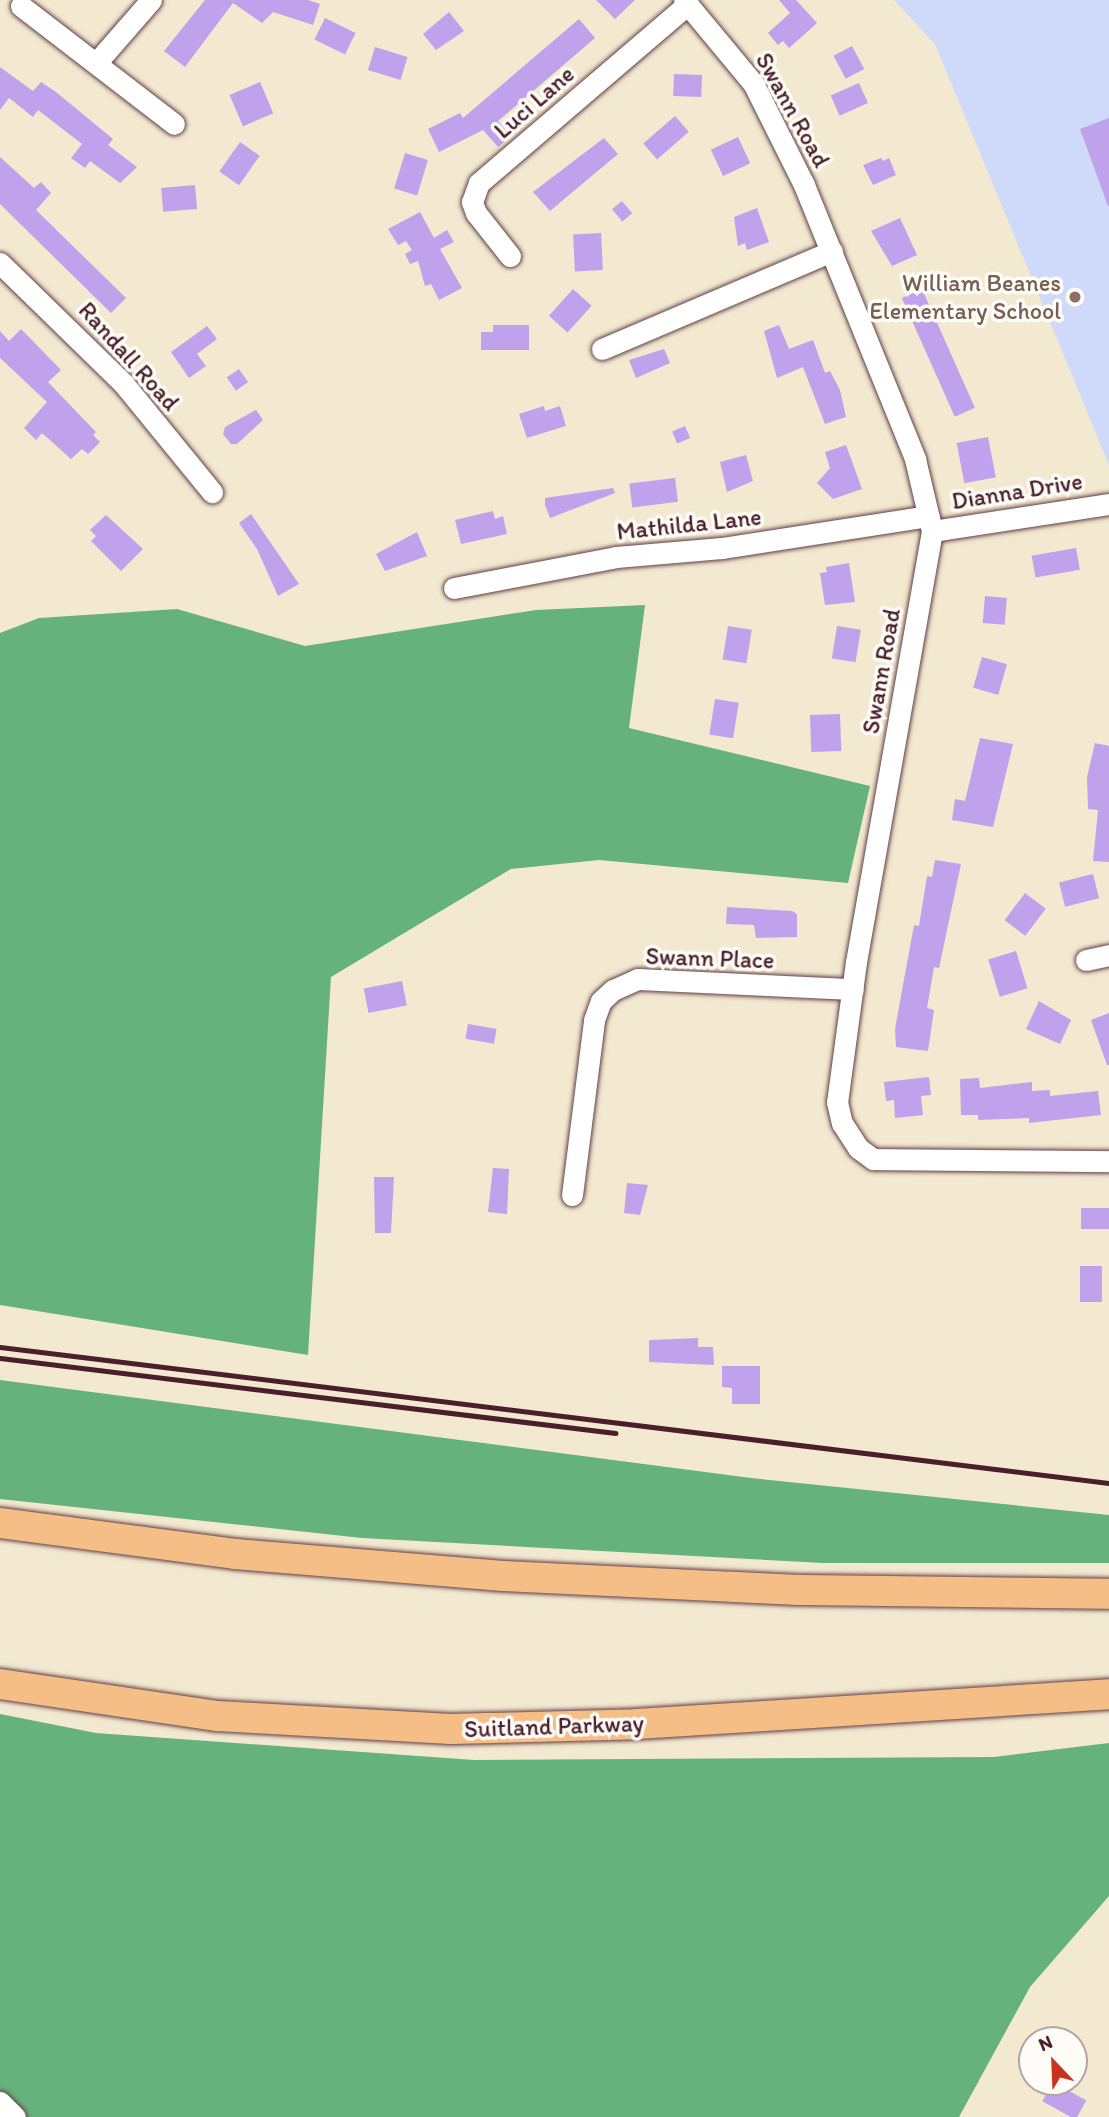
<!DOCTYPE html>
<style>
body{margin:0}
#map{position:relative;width:1109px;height:2117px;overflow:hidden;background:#f2e9d0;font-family:Itim,sans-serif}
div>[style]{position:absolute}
.built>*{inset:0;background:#cfdafa}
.forest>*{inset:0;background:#66b27c}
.building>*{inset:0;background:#c0a1eb;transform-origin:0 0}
.roads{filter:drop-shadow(0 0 2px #633d44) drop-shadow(0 0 2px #633d44)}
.minor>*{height:21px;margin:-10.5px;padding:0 10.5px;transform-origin:10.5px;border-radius:10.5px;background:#fff}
.highway>*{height:30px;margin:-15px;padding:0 15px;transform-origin:15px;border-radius:15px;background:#f6be87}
.rail>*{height:5px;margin:-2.5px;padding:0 2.5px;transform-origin:2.5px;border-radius:2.5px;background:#4a1f2b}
.dots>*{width:19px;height:19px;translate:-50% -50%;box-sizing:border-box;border:4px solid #fdfcf7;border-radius:50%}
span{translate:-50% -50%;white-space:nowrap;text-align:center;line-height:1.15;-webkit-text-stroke:7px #fdfcf7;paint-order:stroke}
.street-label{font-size:24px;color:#4a1f2b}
.education-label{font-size:24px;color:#785e54}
.right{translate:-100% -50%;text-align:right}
.north{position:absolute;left:1018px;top:2026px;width:70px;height:70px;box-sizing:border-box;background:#fdfcf7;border:2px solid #b5a4a5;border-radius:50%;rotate:337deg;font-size:19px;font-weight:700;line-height:28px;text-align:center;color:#4a1f2b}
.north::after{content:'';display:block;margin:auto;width:24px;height:32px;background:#c8321e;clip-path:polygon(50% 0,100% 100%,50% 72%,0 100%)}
</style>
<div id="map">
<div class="built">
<div style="clip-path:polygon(894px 0,1109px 0,1109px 465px,935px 44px)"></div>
</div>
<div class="forest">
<div style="clip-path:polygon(645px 605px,629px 728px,870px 786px,848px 883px,599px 860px,511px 869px,331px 977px,308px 1355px,0 1305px,0 633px,39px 618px,177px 609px,305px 646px,536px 610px)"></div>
<div style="clip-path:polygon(0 1380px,751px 1478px,1109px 1515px,1109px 1563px,823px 1563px,362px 1538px,0 1499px)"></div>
<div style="clip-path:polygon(0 1714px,96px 1733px,474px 1760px,994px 1757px,1109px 1743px,1109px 1896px,1030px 1987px,959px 2117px,0 2117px)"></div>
</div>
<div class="building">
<div style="clip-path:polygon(205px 0,308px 0,320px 4px,313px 25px,273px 12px,262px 23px,233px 3px,185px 67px,164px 51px)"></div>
<div style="clip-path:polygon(596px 0,635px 0,615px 19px)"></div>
<div style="clip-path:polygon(779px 0,796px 0,817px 23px,789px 48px,783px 41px,778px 45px,768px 33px,790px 13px)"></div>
<div style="clip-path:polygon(449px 12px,464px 31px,436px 50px,423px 34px)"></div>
<div style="left:325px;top:18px;width:34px;height:24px;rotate:26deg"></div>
<div style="clip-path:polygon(579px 19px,595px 38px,498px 121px,511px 136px,498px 147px,483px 130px,439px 152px,428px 129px,460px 113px,463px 118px)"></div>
<div style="left:852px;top:46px;width:26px;height:21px;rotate:62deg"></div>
<div style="left:375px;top:47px;width:34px;height:24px;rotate:17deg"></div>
<div style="clip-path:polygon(0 67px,33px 91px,41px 82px,56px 92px,113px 139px,108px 145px,137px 167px,120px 183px,90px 161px,85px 168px,71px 158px,82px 144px,38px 110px,33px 117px,9px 98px,0 110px)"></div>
<div style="left:674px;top:74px;width:28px;height:22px;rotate:2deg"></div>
<div style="left:260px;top:82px;width:34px;height:33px;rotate:67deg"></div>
<div style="left:859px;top:83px;width:22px;height:31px;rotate:66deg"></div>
<div style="left:675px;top:116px;width:21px;height:42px;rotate:49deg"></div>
<div style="clip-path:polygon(1109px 118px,1109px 206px,1108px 206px,1080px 129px)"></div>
<div style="left:738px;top:137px;width:29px;height:30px;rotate:65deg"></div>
<div style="clip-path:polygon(604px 138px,618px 154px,550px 211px,533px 192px)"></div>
<div style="left:240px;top:142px;width:24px;height:36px;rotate:35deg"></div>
<div style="left:405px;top:153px;width:24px;height:37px;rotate:17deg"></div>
<div style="clip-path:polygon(0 157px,34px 188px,41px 182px,51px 193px,36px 210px,126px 298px,111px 313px,0 204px)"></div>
<div style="clip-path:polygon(881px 158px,883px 161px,889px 158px,896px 175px,873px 185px,863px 165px)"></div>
<div style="left:195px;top:185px;width:24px;height:34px;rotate:85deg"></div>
<div style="left:622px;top:201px;width:16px;height:13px;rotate:50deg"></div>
<div style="clip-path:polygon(757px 208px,769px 242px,747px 250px,745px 243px,738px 246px,734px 217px)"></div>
<div style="clip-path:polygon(420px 212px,434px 238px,447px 230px,454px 242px,440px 249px,462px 288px,439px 300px,431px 284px,425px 286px,418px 261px,410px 264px,405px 254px,412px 250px,406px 241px,398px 245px,388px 229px)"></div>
<div style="clip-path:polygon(900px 218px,917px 255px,892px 266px,871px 231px)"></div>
<div style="left:601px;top:233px;width:37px;height:28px;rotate:87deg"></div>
<div style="left:573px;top:289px;width:25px;height:36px;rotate:42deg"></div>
<div style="left:922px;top:289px;width:130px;height:22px;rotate:66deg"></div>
<div style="clip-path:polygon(493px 325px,529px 325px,529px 350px,481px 350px,481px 332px,493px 332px)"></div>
<div style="clip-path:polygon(779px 325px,789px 349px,813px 340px,825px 373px,830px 371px,840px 390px,846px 417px,825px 424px,803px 367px,777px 378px,764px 331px)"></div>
<div style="clip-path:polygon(207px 326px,217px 339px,197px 354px,206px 366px,189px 378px,171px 352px)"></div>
<div style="clip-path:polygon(21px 329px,61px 370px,48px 382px,96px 432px,93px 435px,100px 442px,88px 454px,82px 449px,71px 459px,42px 433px,36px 440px,24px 428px,47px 402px,0 358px,0 331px,9px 341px)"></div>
<div style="clip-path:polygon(664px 349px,670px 363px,636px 378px,629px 360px)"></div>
<div style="left:239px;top:369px;width:16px;height:15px;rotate:55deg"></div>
<div style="clip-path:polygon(544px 406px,545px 411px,560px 406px,566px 426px,527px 438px,519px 414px)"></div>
<div style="clip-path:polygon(256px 410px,263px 420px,237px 444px,231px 444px,223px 434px,225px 427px)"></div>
<div style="left:685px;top:426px;width:13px;height:14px;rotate:67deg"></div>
<div style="left:988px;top:437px;width:41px;height:32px;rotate:79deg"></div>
<div style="clip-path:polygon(846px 445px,862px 489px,833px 499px,817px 483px,830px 468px,825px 452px)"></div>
<div style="clip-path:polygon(746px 455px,753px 481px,727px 492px,720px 462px)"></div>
<div style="left:675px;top:478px;width:24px;height:46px;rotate:83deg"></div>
<div style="clip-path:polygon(613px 488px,615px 493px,550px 518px,545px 505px,545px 498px)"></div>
<div style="clip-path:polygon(493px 511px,495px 519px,503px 516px,507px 534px,461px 544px,455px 520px)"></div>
<div style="clip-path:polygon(251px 514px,299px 584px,278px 596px,257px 549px,239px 523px)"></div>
<div style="clip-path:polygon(106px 515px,143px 549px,121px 571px,91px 541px,96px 536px,90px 530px)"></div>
<div style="clip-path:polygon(417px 532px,427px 556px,385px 571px,376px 554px)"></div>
<div style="left:1076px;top:548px;width:22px;height:45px;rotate:80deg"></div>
<div style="clip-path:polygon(849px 563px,855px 602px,825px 605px,820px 573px,827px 572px,826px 567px)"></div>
<div style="left:985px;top:596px;width:22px;height:27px;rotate:5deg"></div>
<div style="left:728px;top:626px;width:24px;height:34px;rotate:9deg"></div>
<div style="left:837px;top:626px;width:24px;height:33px;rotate:9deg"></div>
<div style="left:982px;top:657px;width:26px;height:32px;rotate:16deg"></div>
<div style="left:715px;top:699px;width:24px;height:36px;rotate:9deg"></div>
<div style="left:840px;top:714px;width:37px;height:30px;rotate:88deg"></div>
<div style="clip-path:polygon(980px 738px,1013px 744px,993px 827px,952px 820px,955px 799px,965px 801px)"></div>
<div style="clip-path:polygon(1095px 743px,1109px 746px,1109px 862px,1093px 861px,1098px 810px,1088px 809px,1087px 777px)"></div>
<div style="clip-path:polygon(935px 860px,961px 864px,939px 968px,934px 967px,927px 1008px,934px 1010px,928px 1051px,896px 1047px,895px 1029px,914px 925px,919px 926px,927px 876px,932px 877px)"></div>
<div style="left:1093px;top:874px;width:25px;height:35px;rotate:76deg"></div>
<div style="left:1025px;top:893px;width:26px;height:34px;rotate:37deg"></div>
<div style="clip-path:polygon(727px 907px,792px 911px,797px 914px,797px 937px,756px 938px,754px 925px,726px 924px)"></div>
<div style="left:1016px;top:951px;width:39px;height:29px;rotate:73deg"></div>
<div style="left:402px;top:981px;width:25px;height:39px;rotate:79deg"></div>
<div style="clip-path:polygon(1039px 1001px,1071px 1020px,1060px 1044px,1026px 1029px)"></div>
<div style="clip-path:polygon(1109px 1013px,1109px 1065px,1107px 1065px,1091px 1020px)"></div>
<div style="left:468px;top:1024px;width:29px;height:15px;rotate:10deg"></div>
<div style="clip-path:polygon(929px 1077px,931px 1095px,921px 1096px,923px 1115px,895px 1118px,894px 1100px,886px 1101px,884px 1082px)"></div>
<div style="clip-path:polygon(979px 1078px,980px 1088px,1032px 1082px,1032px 1091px,1050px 1090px,1050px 1096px,1098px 1091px,1101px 1115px,1029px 1123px,1029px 1118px,978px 1120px,978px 1115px,961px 1115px,960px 1079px)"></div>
<div style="clip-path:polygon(493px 1168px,509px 1169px,507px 1214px,488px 1212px)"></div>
<div style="clip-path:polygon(374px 1177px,394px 1177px,391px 1233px,375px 1233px)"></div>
<div style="clip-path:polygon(627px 1183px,648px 1185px,640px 1215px,624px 1213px)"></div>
<div style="left:1081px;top:1208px;width:28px;height:21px"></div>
<div style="left:1080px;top:1266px;width:22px;height:36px"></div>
<div style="clip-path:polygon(698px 1338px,698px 1347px,713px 1347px,714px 1365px,649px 1362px,649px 1340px)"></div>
<div style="clip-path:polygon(722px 1366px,760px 1366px,760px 1404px,732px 1404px,732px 1388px,722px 1387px)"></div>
<div style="left:1053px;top:2082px;width:38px;height:22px;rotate:29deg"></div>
</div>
<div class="roads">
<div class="minor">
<div style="left:684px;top:0;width:108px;rotate:50.3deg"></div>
<div style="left:753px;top:83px;width:114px;rotate:63.4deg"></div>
<div style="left:804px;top:185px;width:296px;rotate:67.9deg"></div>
<div style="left:915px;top:459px;width:74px;rotate:76.7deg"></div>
<div style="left:932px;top:531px;width:438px;rotate:100deg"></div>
<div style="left:856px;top:962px;width:141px;rotate:97.7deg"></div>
<div style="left:837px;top:1102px;width:22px;rotate:77deg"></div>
<div style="left:842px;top:1123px;width:30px;rotate:57deg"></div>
<div style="left:858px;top:1148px;width:19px;rotate:36deg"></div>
<div style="left:873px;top:1159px;width:236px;rotate:0.5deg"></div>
<div style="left:21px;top:6px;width:193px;rotate:37.6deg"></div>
<div style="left:97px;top:62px;width:82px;rotate:-48.9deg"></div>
<div style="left:510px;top:256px;width:55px;rotate:-128.3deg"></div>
<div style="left:476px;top:213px;width:12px;rotate:-110deg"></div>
<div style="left:472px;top:202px;width:20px;rotate:-70deg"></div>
<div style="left:479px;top:183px;width:275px;rotate:-40.6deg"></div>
<div style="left:0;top:263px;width:172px;rotate:44.3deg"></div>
<div style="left:123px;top:383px;width:141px;rotate:50.8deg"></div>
<div style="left:602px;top:349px;width:250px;rotate:-23.1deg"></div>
<div style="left:932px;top:531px;width:179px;rotate:-8.7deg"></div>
<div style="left:454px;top:588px;width:165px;rotate:-10.8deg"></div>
<div style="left:616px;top:557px;width:106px;rotate:-4.9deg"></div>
<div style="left:722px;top:548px;width:209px;rotate:-8.8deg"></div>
<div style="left:1086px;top:960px;width:24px;rotate:-12deg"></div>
<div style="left:572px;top:1195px;width:176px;rotate:-82.8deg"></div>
<div style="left:594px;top:1020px;width:20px;rotate:-70deg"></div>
<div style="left:601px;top:1001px;width:16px;rotate:-43deg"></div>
<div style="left:613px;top:990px;width:27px;rotate:-24deg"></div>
<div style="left:638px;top:979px;width:215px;rotate:2.7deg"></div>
<div style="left:0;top:2102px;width:21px;rotate:45deg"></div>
</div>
<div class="highway">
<div style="left:0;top:1523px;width:237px;rotate:7.5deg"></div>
<div style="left:235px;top:1554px;width:269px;rotate:4.7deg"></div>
<div style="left:503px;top:1576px;width:296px;rotate:2.7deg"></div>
<div style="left:799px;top:1590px;width:310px;rotate:0.7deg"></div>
<div style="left:0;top:1684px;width:220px;rotate:8.4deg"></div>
<div style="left:218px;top:1716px;width:233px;rotate:3.2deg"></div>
<div style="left:451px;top:1729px;width:186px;rotate:-1.5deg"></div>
<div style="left:637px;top:1724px;width:473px;rotate:-3.6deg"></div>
</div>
</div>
<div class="rail">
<div style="left:0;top:1347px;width:1117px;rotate:6.99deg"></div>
<div style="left:0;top:1358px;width:620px;rotate:6.95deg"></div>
</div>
<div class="dots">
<div style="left:1075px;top:297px;background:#8d6e63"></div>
</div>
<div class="street-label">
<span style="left:534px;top:102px;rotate:-41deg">Luci Lane</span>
<span style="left:793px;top:110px;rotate:61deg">Swann Road</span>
<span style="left:129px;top:356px;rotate:48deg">Randall Road</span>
<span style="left:1017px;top:491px;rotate:-9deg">Dianna Drive</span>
<span style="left:689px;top:524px;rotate:-6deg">Mathilda Lane</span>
<span style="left:881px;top:671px;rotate:-80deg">Swann Road</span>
<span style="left:710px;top:958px;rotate:2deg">Swann Place</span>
<span style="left:554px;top:1726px;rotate:-2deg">Suitland Parkway</span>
</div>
<div class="education-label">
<span class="right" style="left:1061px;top:297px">William Beanes<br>Elementary School</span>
</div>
<div class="north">N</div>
</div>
